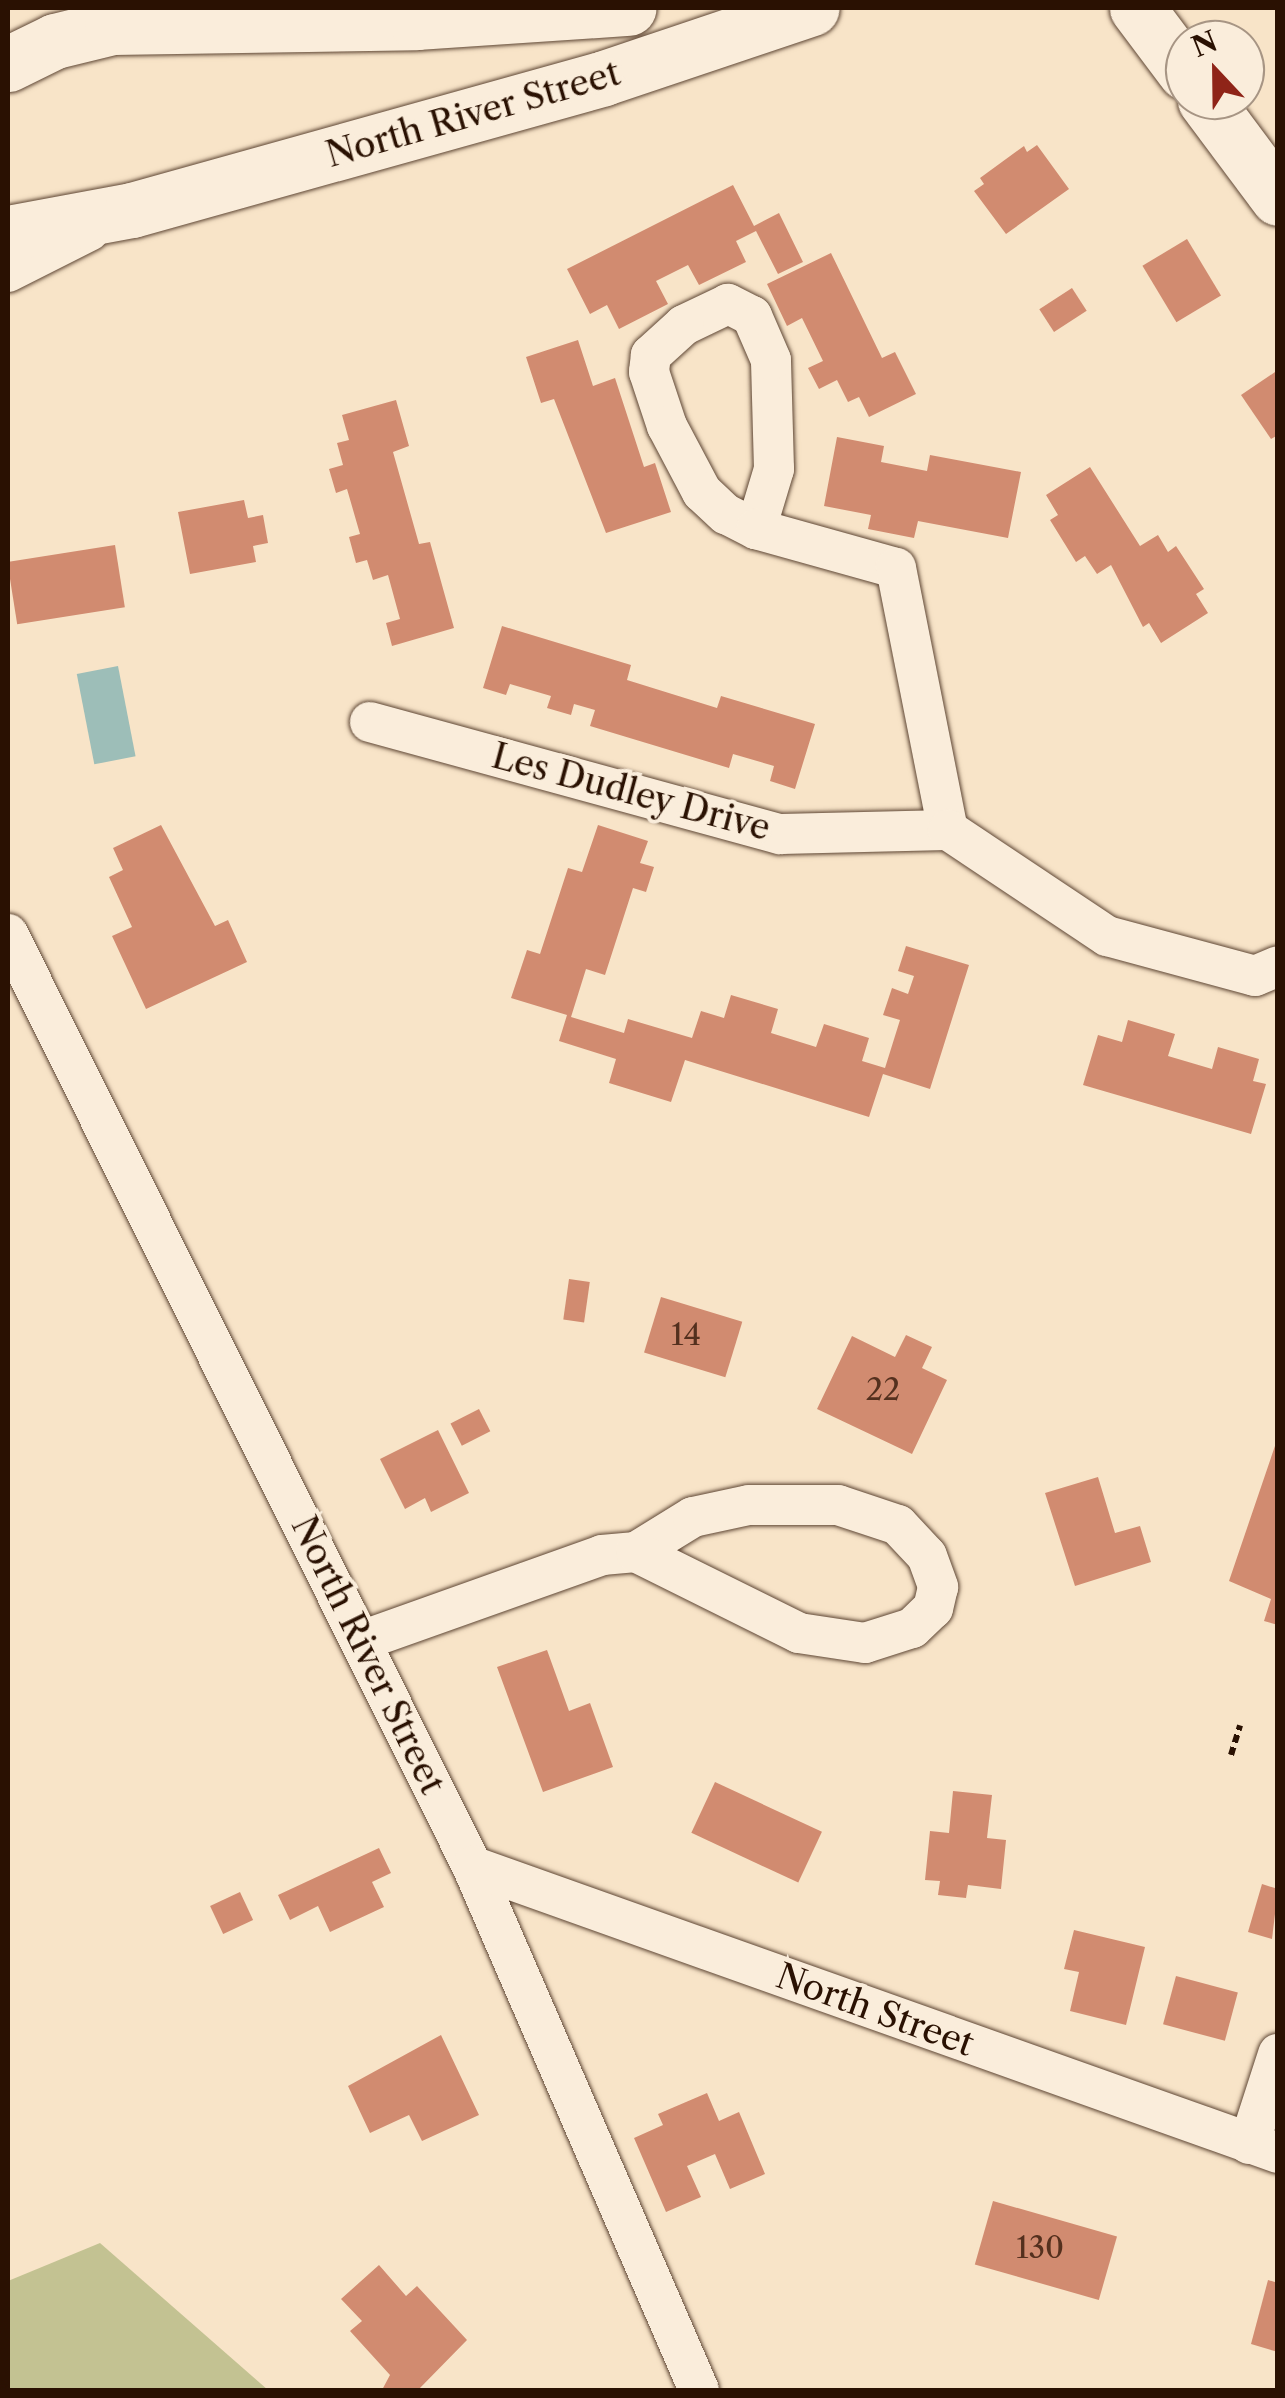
<!DOCTYPE html>
<style>
body{margin:0}
#map{position:relative;width:1285px;height:2398px;overflow:hidden;background:#f8e4c8;font-family:"Libre Caslon Text",serif}
div>[style]{position:absolute}
.green>*{inset:0;background:#c3c292}
.water>*{inset:0;background:#9dbeb8;transform-origin:0 0}
.building>*{inset:0;background:#d18b70;transform-origin:0 0}
.path>*{height:6px;margin-top:-3px;transform-origin:0;background:repeating-linear-gradient(90deg,#2a1102 0 8px,transparent 0 13px)}
.roads{filter:drop-shadow(0 0 2px #5e4634) drop-shadow(0 0 2px #5e4634)}
.street>*{height:40px;margin:-20px;padding:0 20px;transform-origin:20px;border-radius:20px;background:#faeddb}
.secondary>*{height:55px;margin:-27.5px;padding:0 27.5px;transform-origin:27.5px;border-radius:27.5px;background:#faeddb}
span{translate:-50% -50%;white-space:nowrap;text-align:center;line-height:1.15;-webkit-text-stroke:8px #faeddb;paint-order:stroke}
.number-label{font-size:30px;color:#54301e}
.number-label span{-webkit-text-stroke-width:0}
.street-label{font-size:35px;color:#2a1102}
.frame{position:absolute;inset:0;border:10px solid #2a1102;pointer-events:none}
.north{position:absolute;left:1165px;top:20px;width:100px;height:100px;box-sizing:border-box;background:#faeddb;border:2px solid #a79584;border-radius:50%;rotate:338deg;font-size:28px;font-weight:700;line-height:40px;text-align:center;color:#2a1102}
.north::after{content:'';display:block;margin:auto;width:35px;height:45px;background:#8f2418;clip-path:polygon(50% 0,100% 100%,50% 72%,0 100%)}
</style>
<div id="map">
<div class="green">
<div style="clip-path:polygon(100px 2243px,268px 2390px,8px 2390px,8px 2281px)"></div>
</div>
<div class="water">
<div style="left:118px;top:666px;width:92px;height:42px;rotate:79deg"></div>
</div>
<div class="building">
<div style="clip-path:polygon(1037px 145px,1069px 189px,1006px 234px,974px 191px,984px 184px,980px 178px,1024px 146px,1027px 152px)"></div>
<div style="clip-path:polygon(733px 185px,754px 226px,779px 213px,803px 262px,778px 274px,756px 231px,736px 241px,746px 262px,699px 285px,688px 265px,656px 281px,668px 304px,619px 329px,607px 305px,590px 314px,567px 269px)"></div>
<div style="left:1187px;top:239px;width:66px;height:52px;rotate:59deg"></div>
<div style="clip-path:polygon(831px 253px,882px 358px,895px 352px,916px 394px,869px 417px,859px 397px,848px 402px,837px 380px,819px 389px,808px 368px,823px 361px,802px 318px,787px 326px,767px 284px)"></div>
<div style="left:1072px;top:288px;width:27px;height:39px;rotate:57deg"></div>
<div style="clip-path:polygon(578px 340px,593px 386px,615px 378px,644px 467px,655px 463px,671px 512px,606px 533px,554px 399px,541px 403px,526px 357px)"></div>
<div style="clip-path:polygon(1278px 370px,1278px 435px,1271px 439px,1241px 395px)"></div>
<div style="clip-path:polygon(396px 400px,409px 446px,393px 452px,419px 544px,430px 542px,454px 628px,392px 646px,386px 623px,400px 619px,388px 575px,373px 580px,367px 560px,356px 563px,349px 537px,360px 534px,347px 489px,336px 493px,329px 469px,343px 465px,337px 443px,349px 440px,342px 415px)"></div>
<div style="clip-path:polygon(837px 437px,884px 446px,881px 462px,927px 471px,930px 455px,1021px 472px,1008px 538px,918px 521px,914px 538px,868px 529px,871px 515px,824px 506px)"></div>
<div style="clip-path:polygon(1090px 467px,1140px 546px,1158px 535px,1168px 552px,1176px 546px,1204px 589px,1196px 594px,1208px 613px,1161px 643px,1149px 623px,1143px 627px,1111px 565px,1097px 574px,1085px 556px,1076px 562px,1050px 520px,1058px 515px,1046px 495px)"></div>
<div style="clip-path:polygon(244px 500px,248px 518px,263px 515px,268px 543px,253px 546px,256px 562px,190px 574px,178px 512px)"></div>
<div style="left:115px;top:545px;width:63px;height:109px;rotate:81deg"></div>
<div style="clip-path:polygon(502px 626px,631px 665px,627px 680px,717px 708px,721px 696px,815px 724px,795px 789px,770px 781px,774px 766px,733px 754px,729px 768px,590px 726px,595px 710px,574px 704px,571px 715px,547px 708px,551px 696px,510px 684px,506px 695px,483px 688px)"></div>
<div style="clip-path:polygon(161px 825px,215px 926px,228px 920px,247px 962px,146px 1009px,112px 936px,132px 927px,109px 877px,123px 870px,113px 848px)"></div>
<div style="clip-path:polygon(598px 825px,648px 841px,640px 863px,654px 867px,646px 892px,633px 888px,605px 975px,586px 969px,571px 1017px,624px 1033px,628px 1019px,692px 1038px,701px 1011px,724px 1018px,731px 995px,778px 1009px,771px 1033px,816px 1047px,824px 1024px,869px 1038px,862px 1061px,885px 1068px,900px 1020px,883px 1015px,892px 988px,908px 994px,914px 976px,898px 971px,906px 946px,969px 965px,930px 1089px,883px 1074px,869px 1117px,685px 1060px,671px 1102px,609px 1083px,616px 1059px,559px 1041px,567px 1015px,511px 998px,527px 950px,540px 954px,568px 868px,582px 872px)"></div>
<div style="clip-path:polygon(1128px 1020px,1175px 1034px,1168px 1056px,1212px 1069px,1218px 1047px,1259px 1059px,1253px 1081px,1266px 1084px,1251px 1134px,1083px 1085px,1098px 1035px,1122px 1042px)"></div>
<div style="left:569px;top:1279px;width:21px;height:41px;rotate:8deg"></div>
<div style="left:661px;top:1297px;width:85px;height:58px;rotate:17deg"></div>
<div style="clip-path:polygon(906px 1335px,932px 1347px,922px 1368px,947px 1380px,912px 1454px,817px 1409px,852px 1336px,895px 1357px)"></div>
<div style="left:479px;top:1409px;width:25px;height:32px;rotate:63deg"></div>
<div style="clip-path:polygon(438px 1430px,469px 1493px,431px 1512px,425px 1498px,405px 1509px,380px 1459px)"></div>
<div style="clip-path:polygon(1277px 1440px,1278px 1440px,1278px 1625px,1264px 1621px,1271px 1599px,1229px 1581px)"></div>
<div style="clip-path:polygon(1098px 1477px,1115px 1533px,1140px 1526px,1151px 1562px,1075px 1586px,1045px 1493px)"></div>
<div style="clip-path:polygon(547px 1650px,569px 1711px,590px 1703px,613px 1767px,543px 1792px,497px 1667px)"></div>
<div style="left:715px;top:1782px;width:118px;height:56px;rotate:25deg"></div>
<div style="clip-path:polygon(953px 1791px,992px 1795px,987px 1838px,1006px 1840px,1001px 1889px,968px 1885px,966px 1898px,938px 1895px,940px 1881px,925px 1880px,930px 1831px,949px 1833px)"></div>
<div style="clip-path:polygon(379px 1848px,391px 1873px,372px 1882px,384px 1907px,330px 1932px,318px 1906px,290px 1920px,278px 1895px)"></div>
<div style="clip-path:polygon(1262px 1884px,1278px 1889px,1272px 1939px,1248px 1932px)"></div>
<div style="left:240px;top:1892px;width:31px;height:33px;rotate:65deg"></div>
<div style="clip-path:polygon(1074px 1930px,1145px 1947px,1126px 2025px,1070px 2011px,1079px 1972px,1064px 1969px)"></div>
<div style="left:1176px;top:1976px;width:64px;height:50px;rotate:15deg"></div>
<div style="clip-path:polygon(441px 2035px,479px 2115px,422px 2141px,409px 2115px,370px 2133px,348px 2086px)"></div>
<div style="clip-path:polygon(707px 2093px,719px 2121px,739px 2112px,765px 2174px,730px 2189px,715px 2154px,687px 2166px,701px 2197px,666px 2212px,634px 2138px,663px 2125px,658px 2114px)"></div>
<div style="left:993px;top:2201px;width:129px;height:66px;rotate:16deg"></div>
<div style="clip-path:polygon(379px 2265px,406px 2296px,417px 2286px,467px 2340px,418px 2390px,382px 2390px,390px 2375px,350px 2331px,362px 2321px,341px 2299px)"></div>
<div style="clip-path:polygon(1268px 2280px,1278px 2283px,1278px 2352px,1251px 2344px)"></div>
</div>
<div class="path">
<div style="left:1231px;top:1755px;width:31px;rotate:-73deg"></div>
</div>
<div class="roads">
<div class="street">
<div style="left:8px;top:272px;width:91px;rotate:-26.8deg"></div>
<div style="left:756px;top:529px;width:63px;rotate:-73.3deg"></div>
<div style="left:774px;top:469px;width:109px;rotate:-91.6deg"></div>
<div style="left:771px;top:360px;width:48px;rotate:-113.4deg"></div>
<div style="left:752px;top:316px;width:27px;rotate:-153deg"></div>
<div style="left:728px;top:304px;width:49px;rotate:154.5deg"></div>
<div style="left:684px;top:325px;width:45px;rotate:137.7deg"></div>
<div style="left:651px;top:355px;width:17px;rotate:97deg"></div>
<div style="left:649px;top:372px;width:57px;rotate:71.6deg"></div>
<div style="left:667px;top:426px;width:75px;rotate:62.1deg"></div>
<div style="left:702px;top:492px;width:33px;rotate:43deg"></div>
<div style="left:726px;top:514px;width:34px;rotate:27deg"></div>
<div style="left:756px;top:529px;width:145px;rotate:15.6deg"></div>
<div style="left:896px;top:568px;width:267px;rotate:78.8deg"></div>
<div style="left:370px;top:722px;width:425px;rotate:15.3deg"></div>
<div style="left:780px;top:834px;width:168px;rotate:-1.4deg"></div>
<div style="left:948px;top:830px;width:191px;rotate:33.7deg"></div>
<div style="left:1107px;top:936px;width:153px;rotate:15.1deg"></div>
<div style="left:1255px;top:976px;width:25px;rotate:-23deg"></div>
<div style="left:8px;top:934px;width:1041px;rotate:63.53deg"></div>
<div style="left:472px;top:1866px;width:571px;rotate:66.58deg"></div>
<div style="left:361px;top:1641px;width:256px;rotate:-19.6deg"></div>
<div style="left:602px;top:1555px;width:34px;rotate:-5deg"></div>
<div style="left:636px;top:1552px;width:67px;rotate:-31.6deg"></div>
<div style="left:693px;top:1517px;width:57px;rotate:-12.1deg"></div>
<div style="left:749px;top:1505px;width:89px"></div>
<div style="left:838px;top:1505px;width:63px;rotate:18.4deg"></div>
<div style="left:898px;top:1525px;width:42px;rotate:46.9deg"></div>
<div style="left:927px;top:1556px;width:33px;rotate:70deg"></div>
<div style="left:938px;top:1587px;width:22px;rotate:103deg"></div>
<div style="left:933px;top:1608px;width:29px;rotate:136deg"></div>
<div style="left:912px;top:1628px;width:49px;rotate:162.3deg"></div>
<div style="left:865px;top:1643px;width:67px;rotate:-171.4deg"></div>
<div style="left:799px;top:1633px;width:182px;rotate:-153.6deg"></div>
<div style="left:472px;top:1866px;width:856px;rotate:19.6deg"></div>
<div style="left:1249px;top:2144px;width:95px;rotate:-72.1deg"></div>
</div>
<div class="secondary">
<div style="left:1137px;top:8px;width:80px;rotate:53.1deg"></div>
<div style="left:8px;top:64px;width:52px;rotate:-26.1deg"></div>
<div style="left:55px;top:41px;width:59px;rotate:-13.8deg"></div>
<div style="left:112px;top:27px;width:304px;rotate:-0.9deg"></div>
<div style="left:416px;top:22px;width:213px;rotate:-3.8deg"></div>
<div style="left:1205px;top:100px;width:122px;rotate:53.3deg"></div>
<div style="left:8px;top:233px;width:126px;rotate:-10.5deg"></div>
<div style="left:132px;top:210px;width:490px;rotate:-15.6deg"></div>
<div style="left:604px;top:78px;width:219px;rotate:-18.6deg"></div>
</div>
</div>
<div class="number-label">
<span style="left:686px;top:1335px">14</span>
<span style="left:883px;top:1390px">22</span>
<span style="left:1040px;top:2248px">130</span>
</div>
<div class="street-label">
<span style="left:473px;top:114px;rotate:-16deg">North River Street</span>
<span style="left:631px;top:792px;rotate:15deg">Les Dudley Drive</span>
<span style="left:368px;top:1655px;rotate:64deg">North River Street</span>
<span style="left:875px;top:2010px;rotate:20deg">North Street</span>
</div>
<div class="frame"></div>
<div class="north">N</div>
</div>
